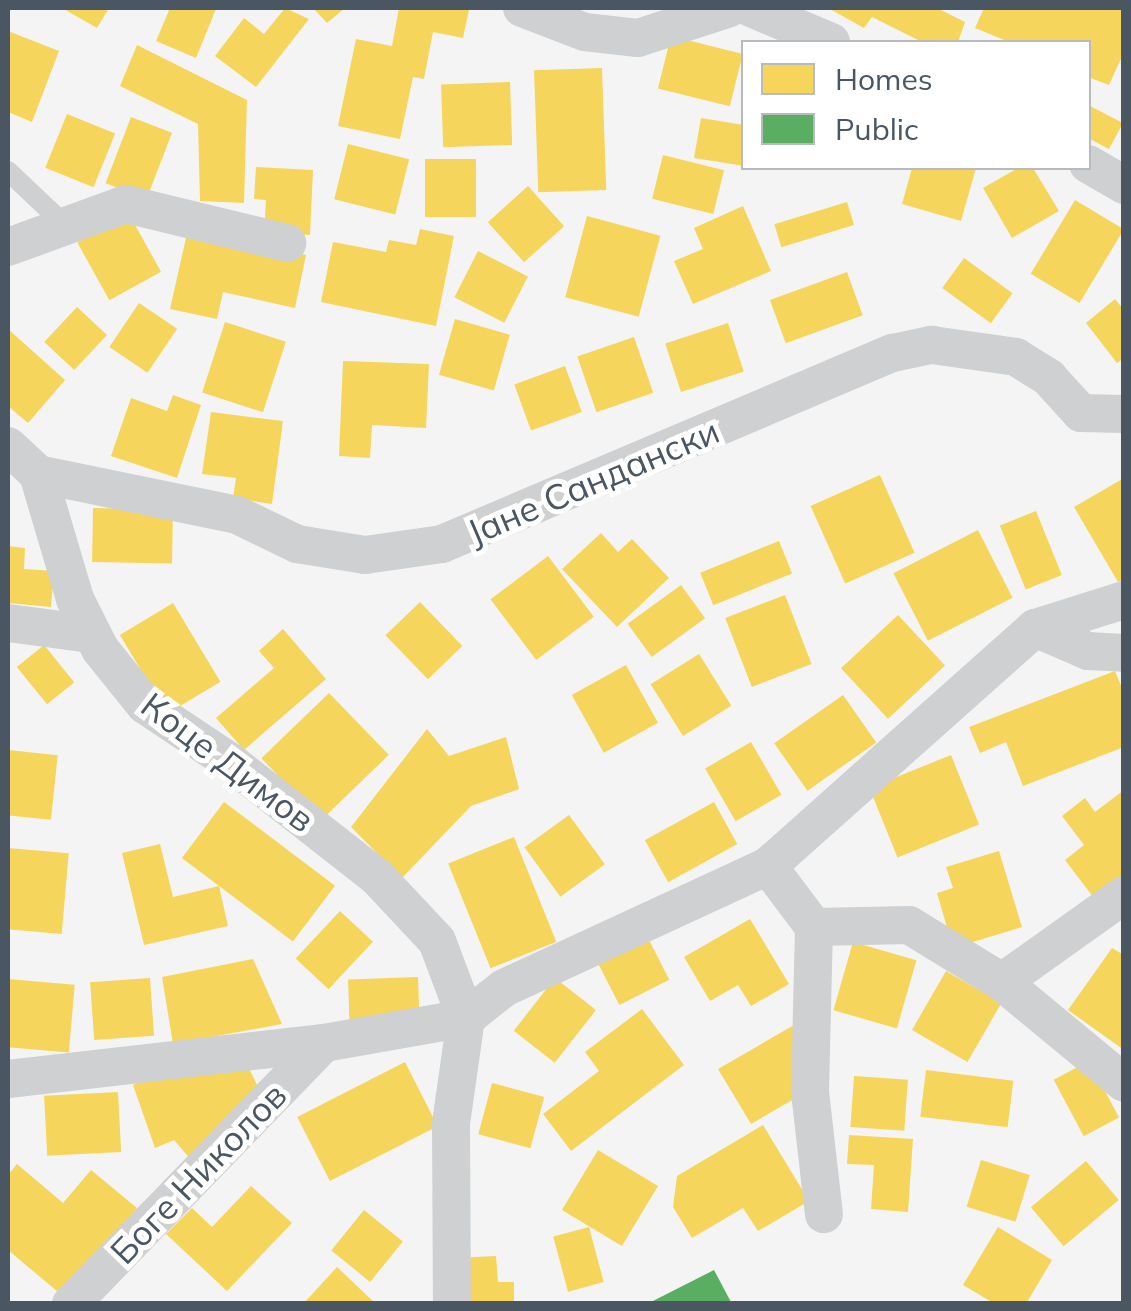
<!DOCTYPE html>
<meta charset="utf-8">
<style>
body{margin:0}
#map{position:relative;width:1131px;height:1311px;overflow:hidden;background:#f4f4f4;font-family:Mulish,sans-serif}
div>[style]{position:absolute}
.homes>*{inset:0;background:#f6d55c;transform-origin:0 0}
.public>*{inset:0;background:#5aae61}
.service>*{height:20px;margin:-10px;padding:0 10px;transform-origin:10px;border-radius:10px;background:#ced0d2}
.minor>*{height:38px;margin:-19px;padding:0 19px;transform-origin:19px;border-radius:19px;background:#ced0d2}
span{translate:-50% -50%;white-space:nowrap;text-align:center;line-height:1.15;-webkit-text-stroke:10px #fff;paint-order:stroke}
.street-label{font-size:35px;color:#4a5661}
.frame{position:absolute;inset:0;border:10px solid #4a5661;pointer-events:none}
.legend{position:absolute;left:741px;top:40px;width:350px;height:130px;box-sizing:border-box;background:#fff;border:2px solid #b7bbc0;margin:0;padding:12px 18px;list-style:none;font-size:30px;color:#4a5661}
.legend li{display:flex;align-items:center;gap:20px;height:50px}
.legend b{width:50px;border:2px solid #b7bbc0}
</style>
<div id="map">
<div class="homes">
<div style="clip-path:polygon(62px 8px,109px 8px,97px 28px)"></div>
<div style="clip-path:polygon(170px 8px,216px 9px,196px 58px,156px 41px)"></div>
<div style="clip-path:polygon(285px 8px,309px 19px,256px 87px,215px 56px,244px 18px,264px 34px)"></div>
<div style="clip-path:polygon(313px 8px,345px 8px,327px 23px)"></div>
<div style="clip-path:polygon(399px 8px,469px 10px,463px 38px,433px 32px,424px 79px,413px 77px,400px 139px,338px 126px,356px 39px,392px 46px)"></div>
<div style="clip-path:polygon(828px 8px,937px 8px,965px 22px,958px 42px,922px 42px,872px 17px,864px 28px)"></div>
<div style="clip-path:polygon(984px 8px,1124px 8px,1124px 52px,1109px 85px,1088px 77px,1088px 42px,1009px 42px,975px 28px)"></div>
<div style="clip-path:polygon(8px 31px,59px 51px,32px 122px,8px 112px)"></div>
<div style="left:671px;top:36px;width:74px;height:54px;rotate:14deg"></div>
<div style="clip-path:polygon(137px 45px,247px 100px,244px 203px,200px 201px,198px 124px,120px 86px)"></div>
<div style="left:602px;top:68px;width:122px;height:68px;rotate:88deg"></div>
<div style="left:510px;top:82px;width:63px;height:69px;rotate:88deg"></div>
<div style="clip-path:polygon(1088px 105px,1123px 123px,1109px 149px,1088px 138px)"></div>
<div style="left:67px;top:114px;width:52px;height:58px;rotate:22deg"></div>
<div style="left:131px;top:117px;width:44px;height:71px;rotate:21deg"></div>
<div style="clip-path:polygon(701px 118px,744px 125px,744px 166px,694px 158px)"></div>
<div style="left:348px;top:144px;width:63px;height:57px;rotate:14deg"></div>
<div style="left:663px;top:155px;width:63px;height:45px;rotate:14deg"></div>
<div style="left:425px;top:159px;width:51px;height:58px"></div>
<div style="clip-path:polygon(256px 167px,313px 170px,310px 235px,264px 232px,266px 200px,254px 199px)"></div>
<div style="clip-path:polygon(912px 168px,976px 168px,961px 221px,902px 204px)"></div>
<div style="clip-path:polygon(1018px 168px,1033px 168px,1059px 211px,1012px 238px,983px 188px)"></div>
<div style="left:528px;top:186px;width:54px;height:54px;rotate:48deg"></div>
<div style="left:1075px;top:200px;width:57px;height:86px;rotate:31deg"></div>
<div style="left:847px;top:202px;width:24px;height:76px;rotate:73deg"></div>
<div style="clip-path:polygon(743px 206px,771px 271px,693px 304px,674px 261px,703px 249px,694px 228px)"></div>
<div style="left:129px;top:214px;width:66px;height:59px;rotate:61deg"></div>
<div style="left:587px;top:216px;width:76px;height:84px;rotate:15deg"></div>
<div style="clip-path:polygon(188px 229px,306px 255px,295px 308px,223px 292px,217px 319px,170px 309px)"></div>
<div style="clip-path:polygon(420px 229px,454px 236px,436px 326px,321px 302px,333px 242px,386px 252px,389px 240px,416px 245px)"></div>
<div style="left:478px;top:251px;width:56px;height:52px;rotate:27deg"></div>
<div style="left:964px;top:258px;width:60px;height:37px;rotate:36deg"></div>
<div style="left:847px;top:272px;width:46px;height:82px;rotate:70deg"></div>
<div style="clip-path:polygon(1115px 299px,1124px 310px,1124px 358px,1117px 363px,1086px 323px)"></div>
<div style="left:139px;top:303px;width:46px;height:53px;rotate:34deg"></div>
<div style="left:77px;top:307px;width:41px;height:48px;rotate:43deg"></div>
<div style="left:455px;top:319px;width:57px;height:58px;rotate:16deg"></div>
<div style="left:225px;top:322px;width:64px;height:74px;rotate:18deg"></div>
<div style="left:728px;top:323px;width:51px;height:66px;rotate:72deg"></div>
<div style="clip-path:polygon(8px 329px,65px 380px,28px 423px,8px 406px)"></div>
<div style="left:634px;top:337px;width:59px;height:60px;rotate:71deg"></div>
<div style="clip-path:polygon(343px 361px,429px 364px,426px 428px,372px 425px,370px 458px,339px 456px)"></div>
<div style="left:565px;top:366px;width:49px;height:54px;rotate:70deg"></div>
<div style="clip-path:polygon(173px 395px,201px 405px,177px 478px,111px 456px,131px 398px,167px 411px)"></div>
<div style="clip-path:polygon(211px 412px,283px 421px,272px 504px,233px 498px,236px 478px,202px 474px)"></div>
<div style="left:880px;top:475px;width:85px;height:76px;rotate:66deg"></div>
<div style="clip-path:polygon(1124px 478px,1124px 579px,1118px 582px,1074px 507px)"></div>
<div style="left:93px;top:508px;width:80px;height:54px;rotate:1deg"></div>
<div style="left:1036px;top:511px;width:69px;height:39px;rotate:68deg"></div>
<div style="left:978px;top:530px;width:76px;height:95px;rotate:63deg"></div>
<div style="clip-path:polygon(601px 533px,618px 552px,632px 539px,669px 578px,617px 627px,562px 569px)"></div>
<div style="left:779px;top:541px;width:35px;height:85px;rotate:68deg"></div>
<div style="clip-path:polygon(8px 546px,25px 548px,24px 569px,54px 571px,51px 607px,8px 603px)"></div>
<div style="left:548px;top:556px;width:76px;height:72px;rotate:53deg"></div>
<div style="left:681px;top:585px;width:41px;height:66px;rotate:54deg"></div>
<div style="left:785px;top:595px;width:74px;height:64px;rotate:69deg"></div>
<div style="left:420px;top:602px;width:61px;height:48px;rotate:46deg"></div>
<div style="left:173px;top:603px;width:92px;height:62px;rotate:59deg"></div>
<div style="left:898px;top:615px;width:69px;height:78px;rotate:47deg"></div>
<div style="clip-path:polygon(283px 629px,326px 679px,244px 750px,216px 718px,274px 668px,259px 651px)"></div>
<div style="left:44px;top:645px;width:48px;height:35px;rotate:51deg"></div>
<div style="left:699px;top:654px;width:61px;height:57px;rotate:58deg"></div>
<div style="left:626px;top:665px;width:66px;height:62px;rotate:61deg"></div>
<div style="clip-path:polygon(1115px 671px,1124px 693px,1124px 747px,1023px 786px,1006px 742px,980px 753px,969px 727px)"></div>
<div style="left:329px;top:693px;width:86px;height:94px;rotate:46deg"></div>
<div style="left:843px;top:695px;width:58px;height:84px;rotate:55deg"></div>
<div style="clip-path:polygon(427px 729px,449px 756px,506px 737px,519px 789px,471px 806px,402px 878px,351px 827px)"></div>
<div style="left:751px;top:742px;width:61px;height:53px;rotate:60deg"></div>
<div style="left:8px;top:750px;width:50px;height:65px;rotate:6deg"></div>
<div style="left:951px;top:755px;width:75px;height:88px;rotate:68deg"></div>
<div style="clip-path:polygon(1124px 790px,1124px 888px,1100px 906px,1065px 860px,1084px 845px,1062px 816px,1085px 798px,1095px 812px)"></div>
<div style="left:224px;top:802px;width:139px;height:70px;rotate:37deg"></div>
<div style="left:714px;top:802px;width:48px;height:79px;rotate:61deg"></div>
<div style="left:569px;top:815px;width:61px;height:55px;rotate:54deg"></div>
<div style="left:514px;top:837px;width:113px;height:71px;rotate:68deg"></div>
<div style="clip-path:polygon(160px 844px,173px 897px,219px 886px,228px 926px,144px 945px,122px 853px)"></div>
<div style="left:8px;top:848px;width:61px;height:81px;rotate:5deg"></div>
<div style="clip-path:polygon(999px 851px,1022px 927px,953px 948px,937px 893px,953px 888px,946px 867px)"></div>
<div style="left:340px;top:911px;width:45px;height:65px;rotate:43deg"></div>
<div style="clip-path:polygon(750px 919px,789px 984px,751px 1006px,738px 985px,710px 1001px,684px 957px)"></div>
<div style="left:647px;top:936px;width:49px;height:56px;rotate:63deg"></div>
<div style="left:853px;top:942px;width:66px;height:71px;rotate:16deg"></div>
<div style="clip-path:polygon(1112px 948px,1124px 955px,1124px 1050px,1068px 1010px)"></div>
<div style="clip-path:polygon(253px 959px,282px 1024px,173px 1044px,162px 977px)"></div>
<div style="left:946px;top:971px;width:64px;height:68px;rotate:30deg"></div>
<div style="left:418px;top:977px;width:46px;height:70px;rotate:88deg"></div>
<div style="left:150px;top:978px;width:58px;height:60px;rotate:86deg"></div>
<div style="left:555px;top:978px;width:52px;height:67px;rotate:38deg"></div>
<div style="left:8px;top:979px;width:67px;height:68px;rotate:5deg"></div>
<div style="clip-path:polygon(642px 1009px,684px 1065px,571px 1151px,543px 1114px,599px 1071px,585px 1052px)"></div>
<div style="clip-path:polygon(801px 1021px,801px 1095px,751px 1124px,718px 1069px)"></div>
<div style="clip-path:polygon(242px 1054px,260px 1091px,193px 1162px,174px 1140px,155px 1148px,133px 1085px,177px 1063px)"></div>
<div style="left:1089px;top:1061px;width:64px;height:40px;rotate:62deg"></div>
<div style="left:405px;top:1062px;width:72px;height:121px;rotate:63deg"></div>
<div style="left:926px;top:1070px;width:88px;height:47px;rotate:7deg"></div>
<div style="left:854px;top:1076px;width:54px;height:51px;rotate:4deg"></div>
<div style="left:492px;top:1083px;width:54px;height:53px;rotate:15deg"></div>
<div style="left:118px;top:1092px;width:60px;height:74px;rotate:87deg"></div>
<div style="clip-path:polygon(763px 1125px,809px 1201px,758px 1231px,743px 1208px,692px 1238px,673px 1207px,677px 1176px)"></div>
<div style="clip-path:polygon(849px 1135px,913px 1139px,908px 1212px,871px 1209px,874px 1165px,847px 1164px)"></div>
<div style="left:598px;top:1150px;width:70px;height:70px;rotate:31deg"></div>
<div style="left:981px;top:1160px;width:51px;height:49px;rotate:17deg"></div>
<div style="left:1086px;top:1161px;width:51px;height:72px;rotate:50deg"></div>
<div style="clip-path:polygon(17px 1164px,63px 1203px,91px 1170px,137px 1208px,64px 1297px,8px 1250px,8px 1175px)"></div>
<div style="clip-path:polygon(251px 1186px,292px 1223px,227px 1291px,166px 1234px,192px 1208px,212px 1227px)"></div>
<div style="left:364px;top:1210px;width:50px;height:52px;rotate:39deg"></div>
<div style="left:589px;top:1227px;width:57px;height:37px;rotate:75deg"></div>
<div style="clip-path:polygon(998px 1227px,1052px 1260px,1026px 1304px,995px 1304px,963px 1285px)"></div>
<div style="clip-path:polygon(496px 1256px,498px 1282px,514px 1282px,514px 1304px,456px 1304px,455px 1258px)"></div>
<div style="clip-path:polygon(337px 1267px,376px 1304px,303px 1304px)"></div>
</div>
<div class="public">
<div style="clip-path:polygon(714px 1270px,732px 1304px,647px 1304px)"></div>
</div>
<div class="service">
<div style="left:8px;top:171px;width:77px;rotate:43.4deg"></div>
</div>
<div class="minor">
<div style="left:522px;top:8px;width:67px;rotate:20.9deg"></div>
<div style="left:585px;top:32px;width:53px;rotate:6.5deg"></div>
<div style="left:638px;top:38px;width:97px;rotate:-18.1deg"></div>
<div style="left:751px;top:8px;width:87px;rotate:23deg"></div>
<div style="left:1088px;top:164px;width:42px;rotate:30.3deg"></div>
<div style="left:8px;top:247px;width:126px;rotate:-20deg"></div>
<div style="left:126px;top:204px;width:166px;rotate:13.6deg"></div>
<div style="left:8px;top:446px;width:41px;rotate:43deg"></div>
<div style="left:38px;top:474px;width:130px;rotate:73.5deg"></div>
<div style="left:75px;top:599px;width:56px;rotate:63.4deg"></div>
<div style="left:100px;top:649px;width:72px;rotate:51.2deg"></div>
<div style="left:145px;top:705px;width:101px;rotate:33.7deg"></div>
<div style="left:229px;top:761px;width:189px;rotate:38.1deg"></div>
<div style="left:378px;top:878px;width:86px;rotate:46.9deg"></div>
<div style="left:437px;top:941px;width:82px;rotate:69.4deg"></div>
<div style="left:466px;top:1018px;width:107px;rotate:98.1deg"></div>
<div style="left:451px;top:1124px;width:180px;rotate:89.7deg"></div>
<div style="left:38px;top:474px;width:203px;rotate:11.6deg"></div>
<div style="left:237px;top:515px;width:67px;rotate:25.8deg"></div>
<div style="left:297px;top:544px;width:69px;rotate:9.2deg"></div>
<div style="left:365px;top:555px;width:78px;rotate:-8.1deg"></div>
<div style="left:442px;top:544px;width:490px;rotate:-23deg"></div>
<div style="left:893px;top:353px;width:40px;rotate:-12deg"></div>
<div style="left:932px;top:345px;width:85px;rotate:8.1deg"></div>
<div style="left:1016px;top:357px;width:39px;rotate:32deg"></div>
<div style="left:1049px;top:378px;width:47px;rotate:47.6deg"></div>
<div style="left:1081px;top:413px;width:43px;rotate:1.3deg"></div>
<div style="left:8px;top:623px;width:85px;rotate:7.5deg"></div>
<div style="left:1035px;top:628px;width:58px;rotate:23.5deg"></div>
<div style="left:1088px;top:651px;width:36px;rotate:3deg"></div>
<div style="left:768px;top:866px;width:76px;rotate:53deg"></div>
<div style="left:814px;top:927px;width:95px;rotate:-1.2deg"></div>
<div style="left:909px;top:925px;width:109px;rotate:31.5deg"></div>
<div style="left:1002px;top:982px;width:158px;rotate:39.6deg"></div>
<div style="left:814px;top:927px;width:165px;rotate:91.4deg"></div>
<div style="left:810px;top:1092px;width:123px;rotate:83.5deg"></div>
<div style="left:1002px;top:982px;width:150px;rotate:-35.5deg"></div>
<div style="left:8px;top:1079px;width:318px;rotate:-6.5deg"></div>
<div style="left:324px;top:1043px;width:144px;rotate:-10deg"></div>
<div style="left:466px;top:1018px;width:48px;rotate:-38.3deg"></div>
<div style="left:504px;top:988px;width:291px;rotate:-24.8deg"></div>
<div style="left:768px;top:866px;width:358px;rotate:-41.7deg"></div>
<div style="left:1035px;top:628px;width:93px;rotate:-17.5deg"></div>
<div style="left:71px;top:1304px;width:363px;rotate:-45.9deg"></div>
</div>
<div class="street-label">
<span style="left:593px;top:481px;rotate:-23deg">Јане Сандански</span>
<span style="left:228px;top:762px;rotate:37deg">Коце Димов</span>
<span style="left:198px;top:1173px;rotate:-46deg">Боге Николов</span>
</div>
<div class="frame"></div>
<ul class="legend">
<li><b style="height:28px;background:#f6d55c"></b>Homes</li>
<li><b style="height:28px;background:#5aae61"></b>Public</li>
</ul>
</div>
